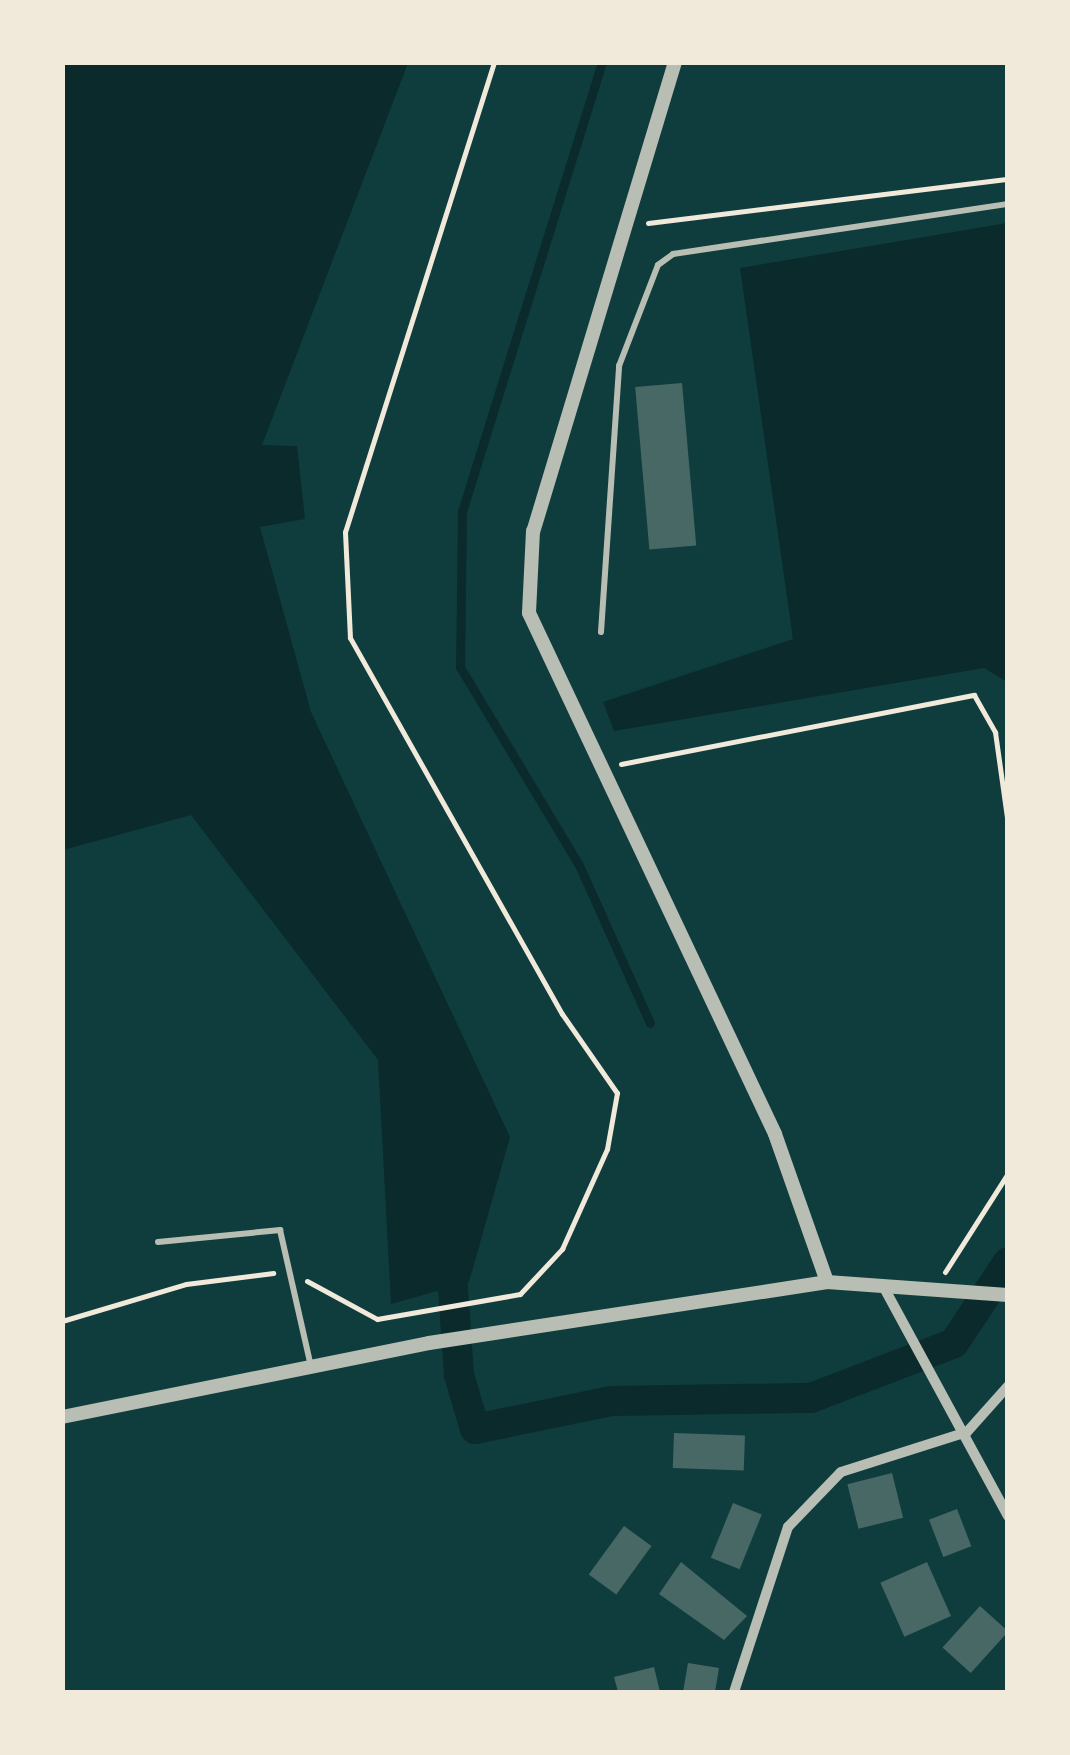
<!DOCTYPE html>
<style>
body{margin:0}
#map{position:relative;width:1070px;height:1755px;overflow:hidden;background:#0f3d3e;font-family:"Archivo Narrow",sans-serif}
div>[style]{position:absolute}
.water>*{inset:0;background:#0a2a2b}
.stream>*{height:9px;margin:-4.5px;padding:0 4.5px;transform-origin:4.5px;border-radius:4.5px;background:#0a2a2b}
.canal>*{height:30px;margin:-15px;padding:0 15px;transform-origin:15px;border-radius:15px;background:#0a2a2b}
.building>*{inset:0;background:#486865;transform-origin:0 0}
.path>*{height:5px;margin:-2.5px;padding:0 2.5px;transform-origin:2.5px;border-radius:2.5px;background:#f1e9da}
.service>*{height:6px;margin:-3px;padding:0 3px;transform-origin:3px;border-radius:3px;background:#b8beb3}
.minor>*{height:10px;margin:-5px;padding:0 5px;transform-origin:5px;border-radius:5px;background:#b8beb3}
.tertiary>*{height:14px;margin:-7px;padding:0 7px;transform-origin:7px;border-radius:7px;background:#b8beb3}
span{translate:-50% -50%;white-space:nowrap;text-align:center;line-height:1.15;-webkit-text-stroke:10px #f1e9da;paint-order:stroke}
.frame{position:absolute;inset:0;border:65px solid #f1e9da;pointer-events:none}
</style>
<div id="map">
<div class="water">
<div style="clip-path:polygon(63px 62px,408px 63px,262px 445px,297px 446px,305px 519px,260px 527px,311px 712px,510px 1137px,469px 1282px,391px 1304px,378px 1060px,191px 815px,63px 850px)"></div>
<div style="clip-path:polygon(1007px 223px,1007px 682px,984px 668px,614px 731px,603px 702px,793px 639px,740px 268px)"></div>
</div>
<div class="stream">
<div style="left:602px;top:62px;width:470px;rotate:107.3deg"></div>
<div style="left:462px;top:511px;width:156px;rotate:90.7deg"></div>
<div style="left:460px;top:667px;width:231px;rotate:59deg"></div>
<div style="left:579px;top:865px;width:173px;rotate:65.8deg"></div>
</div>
<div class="canal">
<div style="left:450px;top:1246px;width:129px;rotate:86deg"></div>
<div style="left:459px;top:1375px;width:56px;rotate:73.5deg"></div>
<div style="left:475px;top:1429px;width:139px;rotate:-11.6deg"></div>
<div style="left:611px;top:1401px;width:200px;rotate:-0.9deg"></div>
<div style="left:811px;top:1398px;width:153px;rotate:-21deg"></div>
<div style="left:954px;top:1343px;width:97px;rotate:-56.3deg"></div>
</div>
<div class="building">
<div style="left:682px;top:383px;width:163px;height:47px;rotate:85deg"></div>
<div style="left:674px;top:1433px;width:71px;height:35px;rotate:2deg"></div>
<div style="left:892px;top:1473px;width:46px;height:46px;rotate:76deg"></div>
<div style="left:733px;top:1503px;width:31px;height:59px;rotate:22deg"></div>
<div style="left:957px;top:1509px;width:40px;height:30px;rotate:69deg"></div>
<div style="left:624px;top:1526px;width:34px;height:60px;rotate:36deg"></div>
<div style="clip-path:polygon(681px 1562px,747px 1616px,724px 1640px,659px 1594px)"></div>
<div style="left:927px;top:1562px;width:59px;height:51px;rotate:66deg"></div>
<div style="left:980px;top:1606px;width:38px;height:56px;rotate:42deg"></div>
<div style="clip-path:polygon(688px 1663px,719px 1668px,715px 1692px,683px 1692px)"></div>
<div style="clip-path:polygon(654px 1667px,660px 1692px,618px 1692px,614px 1677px)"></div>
</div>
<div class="path">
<div style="left:648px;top:223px;width:363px;rotate:-7deg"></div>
<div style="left:621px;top:764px;width:360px;rotate:-11.1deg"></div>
<div style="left:974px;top:695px;width:43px;rotate:60.4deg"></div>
<div style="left:995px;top:732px;width:93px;rotate:82deg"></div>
<div style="left:945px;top:1272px;width:117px;rotate:-57.5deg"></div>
<div style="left:307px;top:1281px;width:80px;rotate:28.5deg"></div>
<div style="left:377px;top:1319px;width:145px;rotate:-9.9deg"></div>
<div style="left:520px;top:1294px;width:62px;rotate:-47deg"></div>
<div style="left:562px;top:1249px;width:110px;rotate:-65.8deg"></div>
<div style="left:607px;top:1149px;width:57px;rotate:-79.9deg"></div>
<div style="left:617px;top:1093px;width:96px;rotate:-124.8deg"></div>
<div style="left:562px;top:1014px;width:432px;rotate:-119.4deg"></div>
<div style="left:350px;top:638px;width:106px;rotate:-92.7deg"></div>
<div style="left:345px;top:532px;width:493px;rotate:-72.4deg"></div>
<div style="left:62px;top:1321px;width:129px;rotate:-16.6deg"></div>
<div style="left:186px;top:1284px;width:88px;rotate:-7.2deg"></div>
</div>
<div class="service">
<div style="left:601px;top:632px;width:267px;rotate:-86.1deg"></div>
<div style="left:619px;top:366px;width:108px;rotate:-68.9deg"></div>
<div style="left:658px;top:265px;width:19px;rotate:-36deg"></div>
<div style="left:673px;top:254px;width:339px;rotate:-8.5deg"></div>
<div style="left:158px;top:1242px;width:123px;rotate:-5.6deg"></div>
<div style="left:280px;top:1230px;width:139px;rotate:77.2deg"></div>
</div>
<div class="minor">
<div style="left:882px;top:1284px;width:264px;rotate:61.5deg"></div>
<div style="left:734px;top:1692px;width:174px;rotate:-71.9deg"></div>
<div style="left:788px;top:1527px;width:76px;rotate:-46.1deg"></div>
<div style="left:841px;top:1472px;width:132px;rotate:-17.6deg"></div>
<div style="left:967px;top:1432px;width:62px;rotate:-48.3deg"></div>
</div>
<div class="tertiary">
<div style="left:675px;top:62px;width:490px;rotate:106.8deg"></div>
<div style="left:533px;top:531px;width:82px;rotate:92.8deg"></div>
<div style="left:529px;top:613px;width:576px;rotate:64.72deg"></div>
<div style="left:775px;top:1134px;width:157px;rotate:70.6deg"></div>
<div style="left:62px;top:1417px;width:374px;rotate:-11.4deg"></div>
<div style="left:429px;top:1343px;width:403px;rotate:-8.7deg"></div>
<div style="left:827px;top:1282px;width:181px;rotate:4.1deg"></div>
</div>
<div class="frame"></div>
</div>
